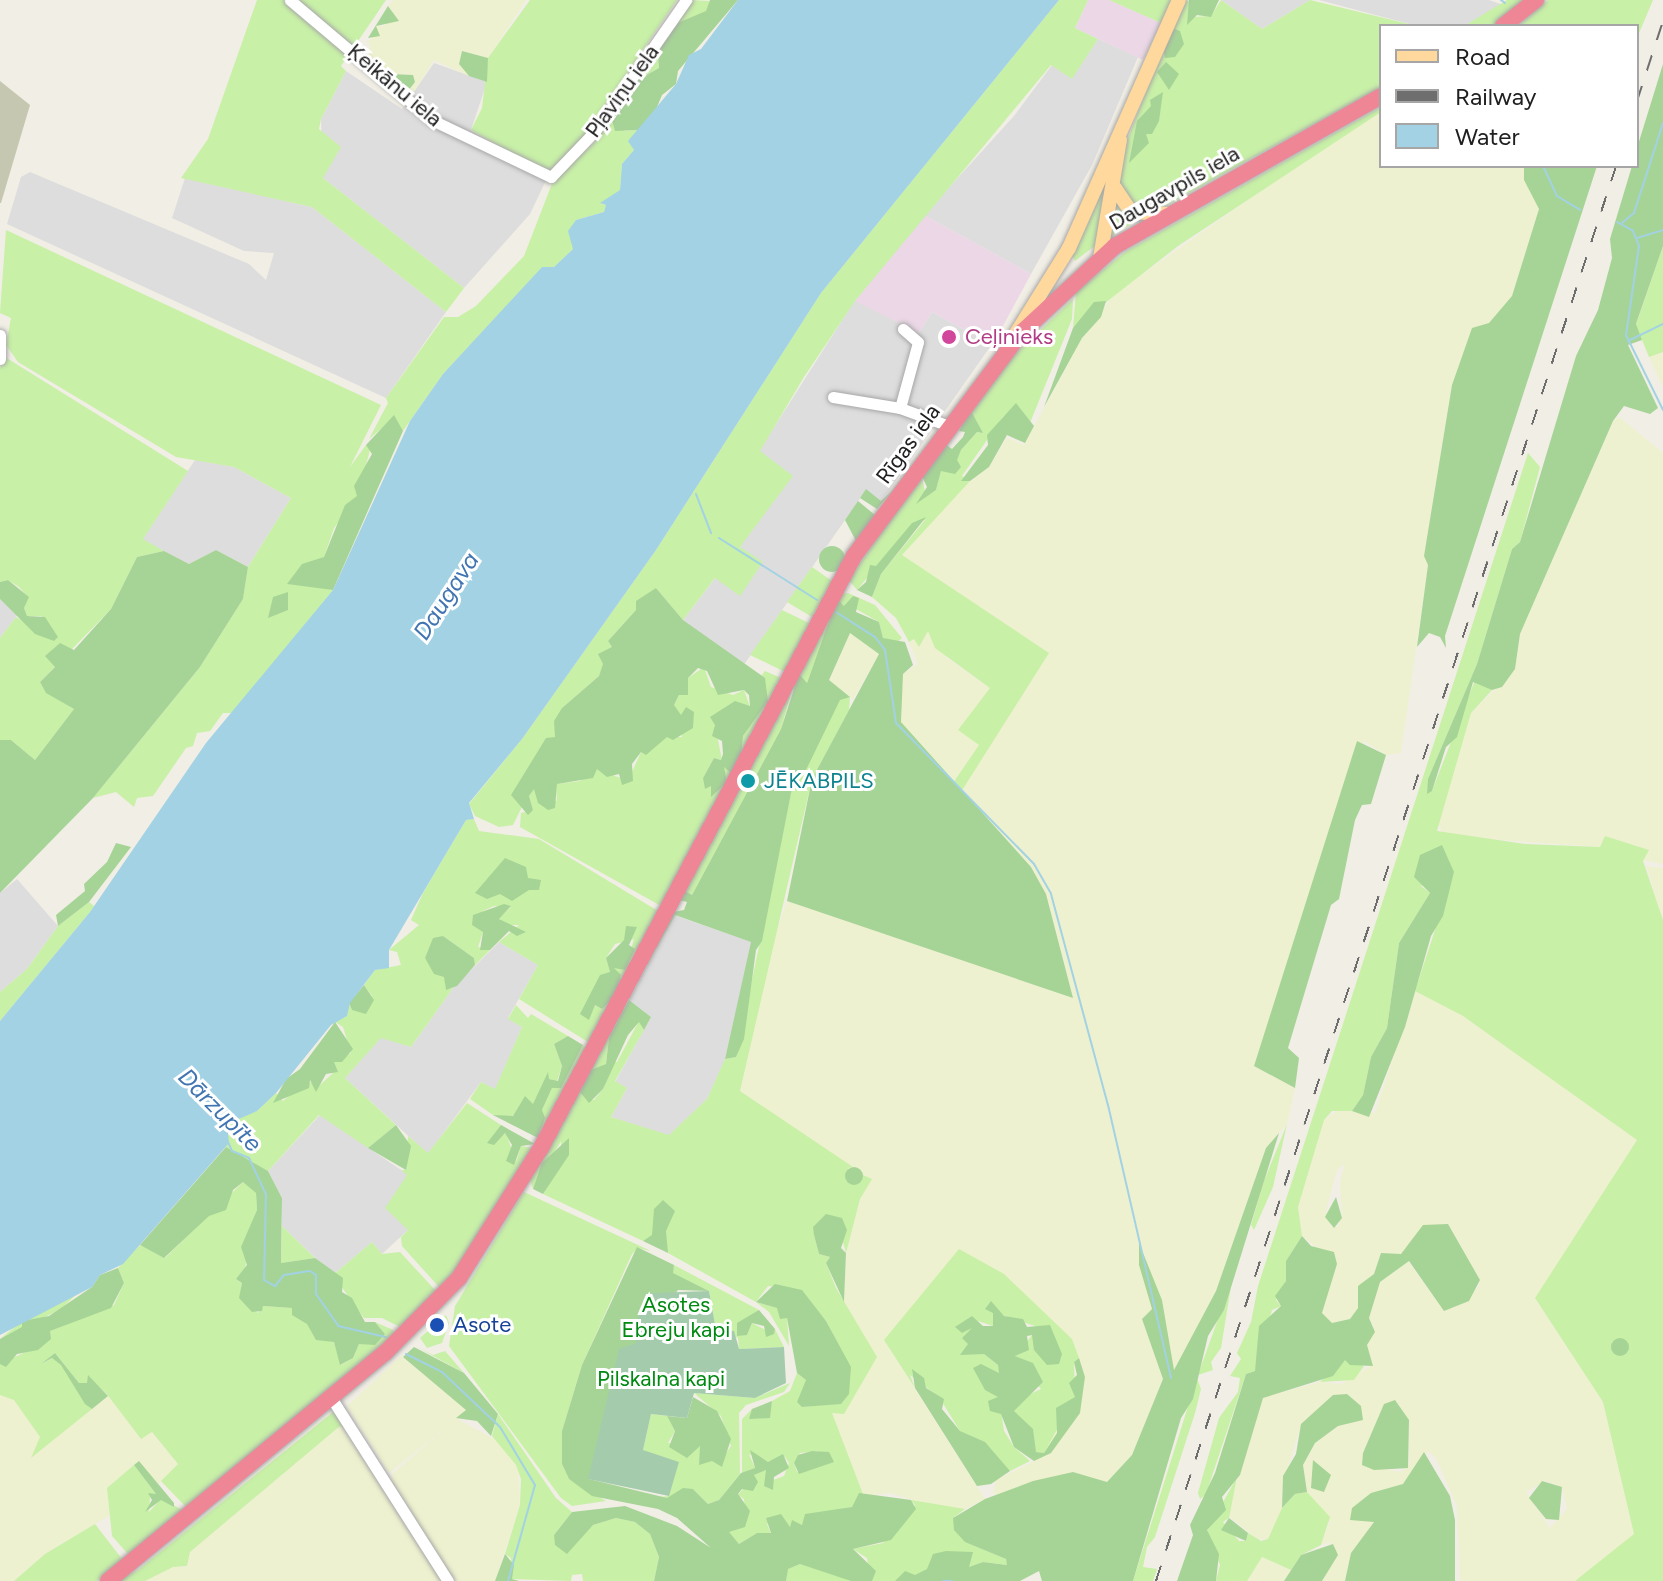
<!DOCTYPE html>
<meta charset="utf-8">
<style>
body{margin:0}
#map{position:relative;width:1663px;height:1581px;overflow:hidden;background:#f1eee5;font-family:Figtree,sans-serif}
div>[style]{position:absolute}
.residential>*{inset:0;background:#dedddd}
.industrial>*{inset:0;background:#ebd7e6}
.construction>*{inset:0;background:#c6c7b0}
.farmland>*{inset:0;background:#eef1cf}
.grass>*{inset:0;background:#c8f0a7}
.forest>*{inset:0;background:#a6d496}
.round{border-radius:50%}
.cemetery>*{inset:0;background:#a4ccac}
.water>*{inset:0;background:#a2d2e3}
.stream>*{height:2px;margin:-1px;padding:0 1px;transform-origin:1px;border-radius:1px;background:#a2d2e3}
.roads{filter:drop-shadow(0 0 2px #a7a7a7) drop-shadow(0 0 2px #a7a7a7)}
.minor>*{height:11px;margin:-5.5px;padding:0 5.5px;transform-origin:5.5px;border-radius:5.5px;background:#fff}
.major>*{height:14px;margin:-7px;padding:0 7px;transform-origin:7px;border-radius:7px;background:#ffd89d}
.highway>*{height:16px;margin:-8px;padding:0 8px;transform-origin:8px;border-radius:8px;background:#ef8696}
.rail>*{height:2px;margin-top:-1px;transform-origin:0;background:repeating-linear-gradient(90deg,#6e6e6e 0 16px,transparent 0 32px)}
.dots>*{width:22px;height:22px;translate:-50% -50%;box-sizing:border-box;border:4px solid #fff;border-radius:50%}
span{translate:-50% -50%;white-space:nowrap;text-align:center;line-height:1.15;-webkit-text-stroke:6px #fff;paint-order:stroke}
.street-label{font-size:22px;color:#202020}
.hotel-label{font-size:22px;color:#b23c85}
.left{translate:0 -50%;text-align:left}
.culture-label{font-size:22px;color:#0d838f}
.park-label{font-size:22px;color:#018a11}
.transit-label{font-size:22px;color:#164399}
.water-label{font-size:24px;color:#4075b1;font-style:italic}
.legend{position:absolute;left:1379px;top:24px;width:260px;height:144px;box-sizing:border-box;background:#fff;border:2px solid #a6a6a6;margin:0;padding:10px 14px;list-style:none;font-size:24px;color:#202020}
.legend li{display:flex;align-items:center;gap:16px;height:40px}
.legend b{width:40px;border:2px solid #a6a6a6}
</style>
<div id="map">
<div class="residential">
<div style="clip-path:polygon(1221px 0,1310px 0,1262px 29px)"></div>
<div style="clip-path:polygon(1319px 0,1489px 0,1503px 5px,1464px 26px,1417px 26px)"></div>
<div style="clip-path:polygon(1098px 39px,1138px 57px,1092px 165px,1031px 274px,924px 215px,1014px 116px,1052px 65px,1072px 78px)"></div>
<div style="clip-path:polygon(434px 63px,487px 82px,471px 130px,549px 174px,530px 214px,464px 288px,323px 178px,321px 119px,346px 71px,402px 109px)"></div>
<div style="clip-path:polygon(30px 172px,249px 264px,266px 280px,274px 253px,244px 251px,172px 218px,185px 178px,312px 207px,446px 312px,386px 398px,7px 224px,21px 177px)"></div>
<div style="clip-path:polygon(855px 300px,919px 333px,932px 312px,974px 335px,997px 337px,881px 502px,866px 490px,743px 666px,683px 620px,716px 577px,762px 563px,740px 548px,759px 451px)"></div>
<div style="clip-path:polygon(195px 460px,234px 467px,291px 498px,248px 567px,216px 550px,189px 564px,142px 540px)"></div>
<div style="clip-path:polygon(0 599px,19px 613px,0 638px)"></div>
<div style="clip-path:polygon(17px 879px,58px 926px,27px 969px,0 992px,0 893px)"></div>
<div style="clip-path:polygon(674px 915px,752px 942px,724px 1063px,707px 1099px,669px 1136px,611px 1117px,627px 1088px,615px 1082px,651px 1017px,629px 1000px)"></div>
<div style="clip-path:polygon(499px 942px,538px 965px,508px 1018px,522px 1027px,495px 1090px,481px 1082px,428px 1154px,345px 1078px,381px 1037px,411px 1047px,453px 988px)"></div>
<div style="clip-path:polygon(320px 1115px,407px 1174px,408px 1230px,382px 1254px,372px 1242px,333px 1275px,282px 1226px,282px 1198px,268px 1171px)"></div>
</div>
<div class="industrial">
<div style="clip-path:polygon(1088px 0,1109px 0,1161px 23px,1143px 60px,1075px 28px)"></div>
<div style="clip-path:polygon(924px 215px,1031px 274px,997px 337px,974px 335px,932px 312px,919px 333px,855px 301px)"></div>
</div>
<div class="construction">
<div style="clip-path:polygon(0 81px,30px 105px,1px 203px,0 203px)"></div>
</div>
<div class="farmland">
<div style="clip-path:polygon(393px 0,526px 0,488px 58px,462px 51px,459px 64px,469px 76px,434px 60px,410px 98px,399px 90px,409px 74px,384px 75px,363px 54px,369px 51px,370px 43px,365px 42px,372px 39px,375px 26px,384px 26px,393px 11px,388px 6px)"></div>
<div style="clip-path:polygon(1381px 112px,1381px 166px,1523px 166px,1539px 209px,1512px 296px,1452px 385px,1424px 556px,1428px 565px,1401px 753px,1386px 755px,1364px 741px,1254px 1066px,1295px 1088px,1287px 1124px,1266px 1148px,1216px 1291px,1174px 1372px,1162px 1300px,1139px 1265px,1152px 1310px,1142px 1319px,1163px 1379px,1132px 1455px,1107px 1482px,1073px 1472px,999px 1496px,993px 1493px,996px 1480px,1034px 1461px,1085px 1377px,1072px 1339px,1004px 1275px,884px 1340px,985px 1499px,965px 1509px,939px 1508px,890px 1493px,864px 1496px,832px 1413px,877px 1358px,844px 1302px,847px 1245px,860px 1199px,740px 1092px,773px 941px,787px 901px,1073px 997px,1046px 894px,1031px 867px,961px 792px,1049px 653px,902px 556px,955px 493px,989px 467px,1007px 438px,1024px 445px,1082px 338px,1114px 294px,1355px 125px)"></div>
<div style="clip-path:polygon(1663px 352px,1663px 387px,1649px 357px)"></div>
<div style="clip-path:polygon(1619px 417px,1663px 453px,1663px 864px,1643px 860px,1648px 851px,1605px 836px,1600px 847px,1444px 836px,1436px 820px,1471px 713px,1515px 670px,1520px 634px,1613px 421px)"></div>
<div style="clip-path:polygon(927px 630px,947px 658px,990px 688px,959px 729px,979px 745px,953px 783px,901px 722px,903px 674px,918px 664px,909px 642px,914px 639px,919px 646px)"></div>
<div style="clip-path:polygon(850px 632px,879px 654px,853px 699px,829px 681px)"></div>
<div style="clip-path:polygon(1646px 866px,1663px 868px,1663px 920px,1648px 872px)"></div>
<div style="clip-path:polygon(evenodd,1415px 991px,1463px 1016px,1637px 1140px,1535px 1299px,1603px 1402px,1634px 1535px,1575px 1581px,1460px 1581px,1457px 1506px,1436px 1458px,1428px 1451px,1403px 1484px,1372px 1493px,1374px 1522px,1351px 1553px,1345px 1581px,1322px 1581px,1333px 1561px,1330px 1542px,1321px 1545px,1330px 1521px,1307px 1492px,1303px 1465px,1315px 1443px,1338px 1426px,1363px 1420px,1333px 1395px,1299px 1431px,1283px 1483px,1282px 1508px,1268px 1539px,1256px 1539px,1227px 1514px,1263px 1397px,1320px 1382px,1341px 1384px,1372px 1365px,1367px 1345px,1374px 1326px,1369px 1318px,1380px 1282px,1408px 1261px,1438px 1302px,1458px 1305px,1478px 1288px,1480px 1280px,1448px 1224px,1413px 1240px,1401px 1254px,1381px 1253px,1374px 1274px,1358px 1287px,1358px 1308px,1350px 1319px,1331px 1323px,1322px 1313px,1337px 1264px,1302px 1236px,1298px 1207px,1324px 1120px,1338px 1110px,1375px 1113px,1415px 991px,1345px 1163px,1340px 1182px,1342px 1218px,1337px 1227px,1331px 1227px,1326px 1211px,1337px 1170px,1345px 1163px,1415px 991px,1409px 1420px,1409px 1464px,1401px 1472px,1363px 1465px,1379px 1427px,1409px 1420px,1415px 991px,1545px 1481px,1562px 1487px,1567px 1509px,1550px 1528px,1526px 1492px,1545px 1481px)"></div>
<div style="clip-path:polygon(401px 1356px,467px 1410px,457px 1419px,498px 1441px,518px 1469px,520px 1505px,495px 1581px,452px 1581px,392px 1481px,392px 1474px,450px 1424px,389px 1473px,347px 1406px)"></div>
<div style="clip-path:polygon(0 1391px,14px 1400px,40px 1437px,32px 1457px,108px 1396px,141px 1439px,151px 1432px,178px 1464px,158px 1485px,139px 1461px,107px 1488px,110px 1515px,45px 1554px,14px 1581px,0 1581px)"></div>
<div style="clip-path:polygon(341px 1425px,442px 1581px,145px 1581px,173px 1567px,187px 1567px,190px 1552px)"></div>
<div style="clip-path:polygon(1262px 1557px,1291px 1570px,1284px 1581px,1247px 1581px)"></div>
</div>
<div class="grass">
<div style="clip-path:polygon(257px 0,386px 0,341px 66px,346px 71px,321px 119px,319px 129px,341px 147px,323px 178px,464px 288px,446px 312px,312px 207px,181px 178px,208px 139px)"></div>
<div style="clip-path:polygon(530px 0,677px 0,577px 146px,549px 174px,471px 130px,482px 108px,488px 58px)"></div>
<div style="clip-path:polygon(689px 0,710px 1px,707px 11px,668px 34px)"></div>
<div style="clip-path:polygon(1059px 0,1088px 0,1075px 28px,1098px 39px,1072px 79px,1051px 65px,855px 301px,804px 377px,760px 451px,793px 476px,740px 547px,763px 562px,740px 596px,715px 578px,683px 620px,656px 588px,608px 641px,612px 647px,599px 676px,562px 708px,555px 737px,541px 747px,518px 784px,515px 793px,522px 807px,513px 825px,499px 827px,475px 816px,469px 804px,522px 739px,656px 550px,821px 293px)"></div>
<div style="clip-path:polygon(1109px 0,1171px 0,1161px 23px)"></div>
<div style="clip-path:polygon(1184px 0,1191px 2px,1192px 17px,1211px 16px,1221px 0,1262px 29px,1310px 0,1417px 26px,1381px 26px,1381px 87px,1158px 210px,1132px 210px,1119px 186px,1126px 143px,1163px 49px,1170px 57px,1181px 42px,1172px 28px)"></div>
<div style="clip-path:polygon(1507px 0,1524px 0,1493px 26px,1464px 26px)"></div>
<div style="clip-path:polygon(1548px 0,1653px 0,1637px 38px,1637px 26px,1518px 26px)"></div>
<div style="clip-path:polygon(657px 45px,659px 68px,631px 84px)"></div>
<div style="clip-path:polygon(618px 101px,624px 131px,639px 130px,629px 141px,634px 150px,622px 164px,620px 190px,601px 204px,607px 205px,604px 212px,576px 220px,573px 249px,554px 267px,542px 267px,522px 289px,443px 374px,403px 431px,390px 421px,369px 439px,388px 403px,386px 398px,444px 317px,458px 317px,476px 306px,524px 256px,553px 181px,594px 143px)"></div>
<div style="clip-path:polygon(1381px 107px,1381px 112px,1178px 246px,1073px 328px,1076px 292px,1125px 252px)"></div>
<div style="clip-path:polygon(1110px 170px,1096px 245px,1075px 261px,1072px 256px)"></div>
<div style="clip-path:polygon(1116px 203px,1142px 218px,1111px 236px,1111px 234px)"></div>
<div style="clip-path:polygon(6px 230px,381px 405px,350px 467px,366px 445px,371px 446px,358px 496px,334px 528px,324px 557px,313px 564px,303px 584px,333px 590px,232px 713px,223px 713px,210px 731px,197px 733px,193px 746px,186px 748px,153px 796px,137px 798px,134px 807px,116px 792px,93px 798px,200px 667px,243px 599px,248px 567px,291px 498px,234px 467px,176px 457px,18px 362px,6px 345px,11px 318px,0 313px)"></div>
<div style="clip-path:polygon(1663px 246px,1663px 352px,1649px 357px,1636px 325px)"></div>
<div style="clip-path:polygon(1073px 299px,1072px 319px,1030px 423px,1019px 407px,1003px 417px,962px 476px,970px 481px,902px 555px,1049px 653px,961px 792px,953px 783px,979px 745px,958px 730px,990px 688px,935px 648px,928px 631px,919px 647px,914px 639px,909px 642px,896px 618px,872px 597px,881px 574px,925px 520px,912px 524px,857px 590px,849px 580px,921px 474px,926px 496px,936px 490px,941px 470px,951px 470px,961px 450px,977px 432px,982px 433px,970px 409px,1003px 366px)"></div>
<div style="clip-path:polygon(5px 357px,188px 471px,143px 539px,164px 551px,137px 557px,111px 609px,40px 682px,46px 692px,74px 709px,35px 760px,11px 740px,0 740px,0 638px,16px 617px,41px 632px,56px 634px,41px 616px,27px 616px,24px 608px,28px 597px,19px 587px,8px 580px,0 582px,0 368px)"></div>
<div style="clip-path:polygon(1528px 453px,1540px 467px,1520px 542px,1512px 549px,1477px 664px,1428px 779px,1432px 791px,1475px 680px,1492px 690px,1471px 713px,1437px 831px,1525px 844px,1600px 847px,1605px 836px,1649px 850px,1643px 861px,1663px 920px,1663px 1581px,1575px 1581px,1634px 1534px,1603px 1402px,1535px 1298px,1637px 1140px,1463px 1016px,1415px 991px,1454px 872px,1421px 886px,1430px 893px,1399px 943px,1387px 1028px,1371px 1057px,1363px 1095px,1352px 1111px,1332px 1111px,1324px 1120px,1298px 1207px,1302px 1236px,1286px 1261px,1286px 1281px,1276px 1300px,1281px 1306px,1272px 1310px,1255px 1371px,1246px 1374px,1206px 1494px,1200px 1499px,1198px 1493px,1219px 1418px,1238px 1392px,1240px 1378px,1230px 1376px,1241px 1359px,1237px 1353px,1251px 1322px,1258px 1286px)"></div>
<div style="clip-path:polygon(812px 567px,832px 581px,812px 617px,787px 602px)"></div>
<div style="clip-path:polygon(848px 593px,875px 605px,902px 638px,895px 644px,883px 638px,879px 622px,856px 609px,844px 606px,831px 620px,806px 685px,792px 690px,781px 729px,692px 895px,685px 891px,839px 594px)"></div>
<div style="clip-path:polygon(782px 610px,811px 624px,785px 672px,750px 655px)"></div>
<div style="clip-path:polygon(704px 667px,711px 687px,733px 695px,744px 690px,750px 707px,715px 725px,722px 760px,714px 758px,703px 778px,712px 786px,723px 774px,724px 766px,731px 773px,661px 906px,520px 827px,521px 813px,533px 810px,529px 796px,534px 788px,557px 801px,556px 784px,580px 781px,597px 769px,628px 781px,641px 752px,667px 737px,682px 737px,674px 705px,688px 678px)"></div>
<div style="clip-path:polygon(765px 671px,781px 678px,741px 760px,743px 736px,763px 706px,759px 679px)"></div>
<div style="clip-path:polygon(evenodd,850px 697px,849px 710px,812px 779px,740px 1091px,853px 1167px,847px 1168px,872px 1179px,860px 1199px,846px 1253px,842px 1238px,814px 1235px,819px 1254px,830px 1257px,826px 1263px,836px 1288px,877px 1357px,844px 1414px,832px 1413px,863px 1494px,852px 1507px,811px 1515px,802px 1525px,792px 1521px,790px 1527px,779px 1517px,767px 1524px,771px 1534px,757px 1533px,739px 1544px,728px 1532px,746px 1517px,744px 1499px,738px 1495px,757px 1472px,767px 1470px,768px 1482px,784px 1476px,789px 1463px,785px 1457px,768px 1462px,749px 1454px,755px 1468px,742px 1473px,742px 1419px,752px 1409px,769px 1414px,772px 1401px,790px 1391px,797px 1373px,806px 1380px,802px 1407px,830px 1404px,846px 1384px,846px 1360px,826px 1321px,793px 1289px,768px 1286px,756px 1302px,777px 1308px,787px 1318px,789px 1346px,769px 1312px,756px 1302px,668px 1253px,656px 1219px,653px 1236px,643px 1241px,543px 1194px,561px 1164px,561px 1141px,533px 1189px,530px 1180px,628px 997px,619px 1027px,609px 1038px,606px 1064px,585px 1081px,583px 1090px,586px 1099px,594px 1100px,603px 1089px,612px 1062px,617px 1062px,639px 1021px,644px 1030px,615px 1081px,627px 1088px,611px 1117px,669px 1135px,707px 1099px,725px 1059px,736px 1057px,794px 778px,840px 699px,850px 697px,818px 1451px,823px 1465px,797px 1472px,794px 1463px,800px 1453px,818px 1451px)"></div>
<div style="clip-path:polygon(474px 819px,479px 831px,539px 839px,658px 911px,618px 988px,614px 967px,625px 970px,634px 939px,615px 944px,606px 958px,610px 972px,591px 1010px,595px 1005px,602px 1009px,615px 996px,588px 1042px,519px 999px,538px 965px,499px 942px,519px 925px,504px 925px,499px 918px,511px 907px,494px 906px,483px 911px,479px 925px,483px 932px,478px 947px,490px 950px,475px 965px,474px 958px,443px 936px,425px 958px,445px 977px,446px 989px,453px 988px,411px 1047px,381px 1038px,345px 1078px,396px 1125px,368px 1148px,319px 1115px,268px 1171px,231px 1151px,226px 1147px,226px 1129px,233px 1118px,257px 1111px,276px 1093px,283px 1101px,307px 1081px,319px 1086px,333px 1073px,334px 1062px,351px 1053px,343px 1027px,335px 1022px,347px 1016px,349px 1003px,352px 1010px,362px 1012px,372px 996px,364px 985px,375px 970px,401px 965px,397px 952px,389px 950px,419px 925px,411px 920px,423px 893px,466px 820px)"></div>
<div style="clip-path:polygon(89px 902px,94px 906px,90px 912px,0 1021px,0 992px,27px 969px,58px 926px)"></div>
<div style="clip-path:polygon(516px 1005px,528px 1018px,531px 1014px,568px 1036px,554px 1044px,562px 1066px,557px 1081px,546px 1078px,533px 1105px,508px 1118px,493px 1115px,470px 1099px,481px 1082px,495px 1089px,522px 1027px,508px 1019px)"></div>
<div style="clip-path:polygon(583px 1045px,586px 1048px,542px 1131px,542px 1110px,552px 1088px,561px 1088px)"></div>
<div style="clip-path:polygon(467px 1103px,501px 1125px,489px 1142px,506px 1133px,516px 1162px,521px 1146px,533px 1148px,460px 1266px,439px 1287px,402px 1246px,401px 1237px,408px 1230px,385px 1208px,407px 1175px,401px 1170px,406px 1170px,408px 1136px,428px 1153px)"></div>
<div style="clip-path:polygon(1287px 1124px,1273px 1187px,1254px 1230px,1251px 1225px,1264px 1181px)"></div>
<div style="clip-path:polygon(244px 1181px,256px 1193px,257px 1210px,248px 1235px,245px 1273px,236px 1279px,242px 1283px,240px 1298px,258px 1313px,263px 1306px,292px 1308px,322px 1339px,334px 1342px,341px 1365px,353px 1358px,359px 1344px,385px 1334px,375px 1322px,393px 1330px,394px 1336px,186px 1507px,161px 1481px,178px 1464px,152px 1432px,141px 1439px,106px 1393px,95px 1383px,79px 1383px,55px 1353px,42px 1364px,52px 1358px,61px 1364px,92px 1409px,31px 1458px,40px 1437px,14px 1400px,0 1395px,0 1364px,32px 1349px,50px 1331px,114px 1305px,124px 1283px,118px 1268px,140px 1245px,165px 1258px)"></div>
<div style="clip-path:polygon(524px 1192px,651px 1251px,638px 1248px,632px 1254px,582px 1365px,562px 1431px,562px 1464px,569px 1479px,606px 1501px,572px 1506px,561px 1498px,449px 1346px,455px 1306px)"></div>
<div style="clip-path:polygon(282px 1226px,315px 1258px,281px 1263px)"></div>
<div style="clip-path:polygon(372px 1242px,382px 1254px,400px 1252px,436px 1291px,400px 1327px,382px 1318px,364px 1318px,333px 1275px)"></div>
<div style="clip-path:polygon(959px 1249px,1004px 1274px,1072px 1339px,1079px 1358px,1074px 1362px,1075px 1397px,1044px 1453px,1036px 1452px,1014px 1411px,1022px 1398px,1041px 1389px,1015px 1357px,1032px 1335px,1057px 1353px,1053px 1332px,993px 1312px,993px 1326px,978px 1321px,968px 1327px,972px 1328px,970px 1354px,984px 1354px,998px 1365px,1000px 1373px,978px 1371px,999px 1397px,1004px 1431px,1014px 1447px,1030px 1461px,1010px 1471px,960px 1431px,939px 1397px,910px 1375px,915px 1388px,884px 1340px)"></div>
<div style="clip-path:polygon(674px 1265px,759px 1310px,743px 1321px,747px 1335px,752px 1323px,773px 1334px,775px 1329px,784px 1347px,739px 1349px,738px 1338px,716px 1330px,709px 1291px,672px 1273px)"></div>
<div style="clip-path:polygon(1232px 1280px,1221px 1348px,1211px 1362px,1213px 1370px,1198px 1375px)"></div>
<div style="clip-path:polygon(81px 1290px,61px 1309px,0 1339px,22px 1321px)"></div>
<div style="clip-path:polygon(446px 1315px,449px 1323px,442px 1343px,427px 1348px,420px 1338px)"></div>
<div style="clip-path:polygon(417px 1347px,433px 1355px,445px 1351px,464px 1373px)"></div>
<div style="clip-path:polygon(1345px 1359px,1364px 1366px,1354px 1380px,1320px 1382px)"></div>
<div style="clip-path:polygon(1197px 1378px,1201px 1389px,1195px 1413px,1155px 1537px,1147px 1547px,1143px 1567px,1157px 1569px,1153px 1581px,1133px 1581px)"></div>
<div style="clip-path:polygon(790px 1383px,784px 1392px,746px 1405px,739px 1413px,740px 1474px,719px 1500px,708px 1504px,693px 1489px,667px 1498px,660px 1497px,668px 1496px,643px 1450px,651px 1414px,667px 1416px,675px 1431px,668px 1443px,700px 1446px,701px 1460px,724px 1456px,731px 1446px,721px 1416px,694px 1393px,755px 1398px)"></div>
<div style="clip-path:polygon(333px 1412px,348px 1430px,340px 1426px,190px 1552px,187px 1566px,173px 1567px,145px 1581px,117px 1581px,138px 1570px)"></div>
<div style="clip-path:polygon(498px 1414px,556px 1498px,572px 1512px,554px 1535px,569px 1548px,593px 1525px,616px 1518px,635px 1522px,650px 1534px,659px 1557px,654px 1581px,583px 1581px,582px 1574px,572px 1575px,571px 1581px,512px 1579px,511px 1558px,505px 1554px,520px 1505px,521px 1479px,516px 1465px,492px 1436px)"></div>
<div style="clip-path:polygon(134px 1465px,156px 1494px,150px 1497px,149px 1512px,161px 1499px,183px 1510px,128px 1554px,112px 1536px,107px 1488px)"></div>
<div style="clip-path:polygon(1237px 1477px,1229px 1518px,1223px 1522px,1239px 1541px,1246px 1541px,1248px 1533px,1261px 1541px,1268px 1539px,1282px 1508px,1295px 1494px,1307px 1492px,1330px 1517px,1321px 1545px,1301px 1555px,1291px 1570px,1262px 1557px,1247px 1581px,1216px 1581px,1220px 1565px,1207px 1531px)"></div>
<div style="clip-path:polygon(911px 1500px,965px 1509px,953px 1518px,966px 1542px,1006px 1559px,1008px 1565px,983px 1562px,969px 1567px,967px 1563px,895px 1581px,871px 1581px,867px 1558px,853px 1549px,883px 1543px,915px 1505px)"></div>
<div style="clip-path:polygon(95px 1524px,122px 1559px,97px 1581px,14px 1581px,45px 1554px)"></div>
<div style="clip-path:polygon(800px 1564px,825px 1569px,851px 1581px,786px 1581px,787px 1569px)"></div>
</div>
<div class="forest">
<div style="clip-path:polygon(710px 0,738px 0,678px 71px,676px 84px,662px 95px,653px 117px,639px 130px,615px 131px,611px 116px,631px 84px,659px 68px,657px 45px,680px 22px,706px 11px)"></div>
<div style="clip-path:polygon(1189px 0,1219px 0,1211px 17px,1197px 15px,1187px 25px)"></div>
<div style="clip-path:polygon(388px 6px,399px 21px,376px 26px,380px 36px,368px 38px)"></div>
<div style="clip-path:polygon(1172px 28px,1180px 31px,1184px 44px,1175px 57px,1165px 58px,1163px 49px)"></div>
<div style="clip-path:polygon(462px 51px,488px 58px,487px 82px,469px 76px,459px 64px)"></div>
<div style="clip-path:polygon(1166px 62px,1179px 74px,1169px 90px,1157px 72px)"></div>
<div style="clip-path:polygon(1663px 64px,1663px 246px,1636px 324px,1642px 340px,1628px 345px,1658px 408px,1650px 414px,1624px 406px,1613px 421px,1520px 634px,1515px 669px,1502px 687px,1492px 690px,1473px 682px,1457px 737px,1446px 747px,1432px 791px,1427px 794px,1428px 779px,1477px 664px,1512px 549px,1520px 542px,1576px 356px,1598px 310px,1612px 258px,1610px 239px,1632px 166px,1637px 166px,1637px 148px)"></div>
<div style="clip-path:polygon(392px 74px,413px 75px,415px 82px,408px 91px,399px 90px,384px 75px)"></div>
<div style="clip-path:polygon(1163px 92px,1159px 121px,1152px 134px,1146px 134px,1149px 143px,1129px 163px,1137px 121px,1151px 106px,1150px 100px)"></div>
<div style="clip-path:polygon(1597px 166px,1445px 636px,1446px 648px,1440px 637px,1429px 633px,1417px 647px,1428px 565px,1424px 556px,1452px 385px,1472px 328px,1489px 323px,1512px 296px,1539px 209px,1524px 180px,1524px 168px)"></div>
<div style="clip-path:polygon(1106px 301px,1101px 317px,1082px 338px,1044px 407px,1073px 328px,1094px 302px)"></div>
<div style="clip-path:polygon(1016px 403px,1034px 426px,1025px 443px,1007px 435px,989px 467px,970px 481px,961px 481px,988px 445px,987px 435px)"></div>
<div style="clip-path:polygon(970px 409px,983px 433px,977px 432px,961px 450px,957px 460px,961px 467px,955px 474px,941px 471px,936px 490px,916px 504px,927px 487px,921px 474px,945px 444px,952px 449px,963px 437px,965px 432px,959px 431px)"></div>
<div style="clip-path:polygon(394px 415px,403px 431px,333px 590px,287px 584px,302px 564px,324px 557px,345px 505px,357px 496px,354px 486px,372px 454px,366px 445px)"></div>
<div style="clip-path:polygon(866px 489px,881px 501px,892px 491px,877px 509px,860px 498px)"></div>
<div style="clip-path:polygon(858px 501px,875px 515px,856px 541px,845px 520px)"></div>
<div style="clip-path:polygon(926px 517px,881px 574px,872px 597px,857px 590px,866px 582px,870px 565px,876px 566px,912px 523px)"></div>
<div class="round" style="left:819px;top:546px;width:26px;height:26px"></div>
<div style="clip-path:polygon(216px 550px,248px 567px,243px 599px,200px 667px,93px 798px,0 893px,0 740px,11px 740px,35px 760px,74px 709px,46px 693px,40px 682px,55px 667px,45px 656px,60px 643px,74px 650px,111px 609px,137px 557px,164px 551px,189px 564px)"></div>
<div style="clip-path:polygon(8px 580px,29px 597px,24px 608px,27px 616px,45px 617px,58px 637px,54px 641px,35px 634px,0 599px,0 582px)"></div>
<div style="clip-path:polygon(656px 588px,683px 620px,765px 678px,768px 701px,743px 736px,741px 760px,731px 773px,724px 767px,727px 782px,711px 797px,711px 786px,705px 789px,703px 778px,714px 758px,721px 760px,723px 754px,722px 741px,712px 736px,715px 725px,710px 717px,735px 701px,750px 706px,749px 695px,744px 690px,718px 695px,707px 671px,698px 668px,688px 678px,688px 695px,679px 695px,674px 705px,681px 715px,686px 707px,694px 712px,693px 728px,673px 740px,667px 737px,646px 755px,641px 752px,632px 764px,633px 781px,622px 785px,619px 774px,607px 777px,597px 769px,593px 778px,557px 784px,555px 808px,548px 810px,538px 803px,534px 789px,529px 796px,533px 810px,528px 815px,511px 795px,546px 738px,555px 737px,554px 721px,562px 708px,599px 676px,603px 664px,598px 654px,612px 647px,608px 641px,636px 610px,636px 601px)"></div>
<div style="clip-path:polygon(288px 592px,288px 610px,268px 618px,273px 597px)"></div>
<div style="clip-path:polygon(853px 596px,859px 598px,856px 612px,879px 622px,883px 638px,905px 642px,913px 665px,903px 674px,901px 722px,1031px 867px,1046px 894px,1073px 998px,787px 901px,812px 779px,879px 654px,850px 633px,829px 680px,850px 697px,840px 700px,806px 770px,794px 778px,762px 941px,756px 950px,744px 1039px,736px 1057px,725px 1059px,751px 942px,675px 915px,632px 991px,673px 912px,684px 910px,687px 902px,679px 900px,685px 891px,692px 895px,781px 729px,799px 674px,807px 683px,837px 599px,844px 606px)"></div>
<div style="clip-path:polygon(1357px 741px,1386px 755px,1371px 804px,1362px 805px,1355px 820px,1339px 899px,1331px 905px,1288px 1048px,1299px 1058px,1295px 1088px,1254px 1066px)"></div>
<div style="clip-path:polygon(116px 843px,131px 847px,89px 902px,58px 926px,56px 915px,85px 891px,84px 884px,107px 862px)"></div>
<div style="clip-path:polygon(1442px 845px,1454px 872px,1443px 916px,1431px 936px,1405px 1027px,1369px 1117px,1352px 1111px,1363px 1095px,1371px 1057px,1387px 1028px,1399px 943px,1430px 893px,1414px 877px,1420px 855px)"></div>
<div style="clip-path:polygon(505px 858px,526px 867px,528px 878px,541px 880px,539px 890px,529px 890px,512px 901px,500px 894px,487px 899px,475px 893px)"></div>
<div style="clip-path:polygon(504px 904px,511px 906px,499px 919px,526px 932px,517px 936px,509px 931px,490px 950px,480px 950px,483px 932px,472px 925px,473px 915px)"></div>
<div style="clip-path:polygon(626px 926px,637px 927px,629px 945px,635px 949px,625px 970px,614px 968px,621px 975px,615px 996px,602px 1009px,595px 1005px,589px 1020px,580px 1014px,600px 975px,610px 972px,606px 958px,624px 940px)"></div>
<div style="clip-path:polygon(443px 936px,474px 958px,475px 965px,457px 986px,446px 990px,444px 977px,434px 974px,425px 958px,433px 938px)"></div>
<div style="clip-path:polygon(364px 985px,374px 1000px,366px 1014px,352px 1010px,349px 1003px)"></div>
<div style="clip-path:polygon(629px 1000px,651px 1017px,644px 1030px,639px 1022px,628px 1035px,603px 1089px,589px 1103px,580px 1092px,591px 1070px,606px 1064px,609px 1038px)"></div>
<div style="clip-path:polygon(335px 1022px,353px 1049px,342px 1062px,334px 1062px,338px 1072px,326px 1074px,316px 1092px,310px 1080px,309px 1088px,273px 1103px,286px 1079px,300px 1069px)"></div>
<div style="clip-path:polygon(568px 1036px,583px 1045px,561px 1088px,552px 1088px,542px 1110px,545px 1118px,538px 1138px,493px 1115px,513px 1116px,525px 1096px,533px 1104px,548px 1072px,549px 1079px,558px 1081px,562px 1066px,554px 1044px)"></div>
<div style="clip-path:polygon(396px 1125px,411px 1146px,406px 1170px,368px 1148px)"></div>
<div style="clip-path:polygon(501px 1125px,535px 1144px,521px 1146px,514px 1165px,506px 1161px,512px 1145px,505px 1133px,494px 1145px,487px 1143px)"></div>
<div style="clip-path:polygon(1279px 1133px,1224px 1310px,1208px 1336px,1193px 1399px,1181px 1418px,1133px 1581px,1042px 1581px,1039px 1571px,1020px 1581px,895px 1581px,905px 1571px,915px 1575px,927px 1569px,933px 1554px,946px 1551px,973px 1552px,969px 1567px,983px 1562px,1007px 1565px,1006px 1559px,965px 1542px,954px 1530px,953px 1518px,985px 1499px,1033px 1481px,1073px 1472px,1107px 1482px,1132px 1455px,1163px 1379px,1142px 1319px,1152px 1309px,1139px 1265px,1139px 1243px,1162px 1300px,1174px 1370px,1216px 1291px,1266px 1148px)"></div>
<div style="clip-path:polygon(569px 1138px,569px 1155px,543px 1194px,533px 1189px,542px 1163px)"></div>
<div style="clip-path:polygon(226px 1147px,268px 1171px,282px 1198px,281px 1263px,315px 1258px,343px 1278px,342px 1292px,352px 1298px,365px 1322px,375px 1322px,385px 1334px,375px 1345px,359px 1344px,353px 1358px,340px 1365px,334px 1342px,316px 1340px,307px 1324px,292px 1315px,292px 1308px,263px 1306px,262px 1311px,252px 1312px,239px 1298px,242px 1283px,236px 1279px,247px 1265px,241px 1247px,257px 1210px,256px 1193px,243px 1182px,233px 1190px,226px 1210px,209px 1216px,164px 1258px,140px 1245px)"></div>
<div class="round" style="left:845px;top:1167px;width:18px;height:18px"></div>
<div style="clip-path:polygon(1336px 1197px,1342px 1218px,1334px 1228px,1325px 1217px)"></div>
<div style="clip-path:polygon(663px 1200px,675px 1211px,666px 1231px,668px 1253px,643px 1241px,652px 1235px,654px 1209px)"></div>
<div style="clip-path:polygon(826px 1214px,842px 1218px,847px 1230px,841px 1248px,846px 1253px,844px 1302px,826px 1263px,830px 1257px,819px 1254px,814px 1235px,813px 1227px)"></div>
<div style="clip-path:polygon(1448px 1224px,1480px 1280px,1469px 1301px,1444px 1311px,1409px 1261px,1380px 1282px,1369px 1318px,1375px 1332px,1367px 1345px,1373px 1366px,1350px 1365px,1345px 1360px,1333px 1376px,1263px 1398px,1240px 1475px,1222px 1497px,1226px 1510px,1207px 1530px,1219px 1554px,1216px 1581px,1177px 1581px,1193px 1535px,1190px 1525px,1215px 1473px,1246px 1374px,1255px 1371px,1259px 1326px,1281px 1306px,1275px 1296px,1286px 1281px,1286px 1261px,1302px 1236px,1311px 1246px,1334px 1252px,1337px 1264px,1322px 1313px,1332px 1323px,1350px 1319px,1358px 1308px,1358px 1286px,1374px 1274px,1381px 1253px,1401px 1254px,1423px 1225px)"></div>
<div style="clip-path:polygon(637px 1247px,674px 1265px,673px 1273px,709px 1291px,678px 1290px,637px 1343px,589px 1479px,667px 1498px,683px 1488px,693px 1489px,708px 1504px,719px 1500px,741px 1473px,755px 1468px,750px 1450px,768px 1462px,783px 1454px,789px 1468px,774px 1477px,773px 1490px,764px 1486px,766px 1470px,754px 1475px,758px 1482px,753px 1491px,742px 1489px,738px 1494px,750px 1511px,745px 1527px,729px 1532px,739px 1544px,757px 1533px,771px 1533px,766px 1518px,781px 1514px,790px 1527px,792px 1520px,802px 1525px,805px 1514px,852px 1507px,859px 1493px,911px 1500px,916px 1509px,891px 1540px,853px 1549px,876px 1571px,872px 1581px,851px 1581px,800px 1564px,788px 1569px,786px 1581px,654px 1581px,659px 1557px,650px 1534px,635px 1522px,616px 1518px,593px 1525px,567px 1554px,555px 1545px,554px 1535px,572px 1512px,625px 1506px,677px 1526px,711px 1548px,677px 1518px,658px 1509px,592px 1496px,569px 1479px,562px 1464px,562px 1431px,582px 1365px)"></div>
<div style="clip-path:polygon(118px 1268px,124px 1283px,111px 1308px,50px 1331px,51px 1339px,38px 1350px,17px 1354px,6px 1367px,0 1364px,0 1339px,22px 1327px,22px 1321px,49px 1316px,92px 1287px,100px 1275px)"></div>
<div style="clip-path:polygon(775px 1284px,802px 1290px,826px 1321px,851px 1367px,849px 1394px,841px 1404px,802px 1407px,797px 1402px,806px 1380px,797px 1373px,787px 1318px,780px 1319px,777px 1308px,756px 1302px)"></div>
<div style="clip-path:polygon(991px 1301px,1004px 1316px,1023px 1319px,1027px 1327px,1050px 1325px,1062px 1354px,1059px 1364px,1047px 1365px,1034px 1350px,1032px 1335px,1027px 1336px,1029px 1350px,1015px 1356px,1033px 1363px,1043px 1382px,1014px 1411px,1033px 1429px,1036px 1452px,1044px 1453px,1057px 1433px,1056px 1408px,1075px 1397px,1069px 1383px,1077px 1375px,1074px 1362px,1079px 1358px,1085px 1377px,1080px 1413px,1051px 1453px,1034px 1461px,1014px 1447px,1001px 1414px,990px 1411px,988px 1401px,998px 1397px,985px 1390px,973px 1368px,981px 1364px,999px 1373px,998px 1365px,984px 1354px,960px 1355px,968px 1344px,962px 1338px,972px 1328px,962px 1333px,955px 1327px,972px 1316px,983px 1326px,993px 1326px,993px 1313px,985px 1309px)"></div>
<div style="clip-path:polygon(759px 1310px,775px 1329px,774px 1334px,766px 1337px,764px 1326px,752px 1323px,747px 1335px,737px 1336px,737px 1323px)"></div>
<div class="round" style="left:1611px;top:1338px;width:18px;height:18px"></div>
<div style="clip-path:polygon(414px 1347px,464px 1373px,498px 1414px,491px 1436px,477px 1421px,456px 1418px,466px 1410px,403px 1357px)"></div>
<div style="clip-path:polygon(55px 1353px,79px 1383px,87px 1383px,88px 1375px,108px 1396px,92px 1409px,85px 1404px,61px 1365px,52px 1358px,41px 1364px)"></div>
<div style="clip-path:polygon(912px 1369px,924px 1378px,926px 1388px,944px 1399px,942px 1409px,960px 1431px,985px 1442px,1010px 1471px,991px 1484px,977px 1486px,915px 1388px)"></div>
<div style="clip-path:polygon(1347px 1394px,1361px 1406px,1363px 1420px,1338px 1426px,1315px 1443px,1303px 1465px,1307px 1492px,1295px 1494px,1282px 1508px,1283px 1476px,1296px 1454px,1301px 1424px,1333px 1395px)"></div>
<div style="clip-path:polygon(693px 1397px,717px 1411px,731px 1439px,722px 1467px,712px 1461px,699px 1465px,700px 1446px,687px 1458px,669px 1447px,675px 1431px,667px 1416px,687px 1418px)"></div>
<div style="clip-path:polygon(1395px 1400px,1409px 1420px,1408px 1468px,1374px 1470px,1362px 1465px,1363px 1453px,1384px 1404px)"></div>
<div style="clip-path:polygon(772px 1401px,770px 1418px,749px 1419px,752px 1409px)"></div>
<div style="clip-path:polygon(812px 1451px,829px 1452px,834px 1462px,799px 1474px,794px 1463px,798px 1455px)"></div>
<div style="clip-path:polygon(1424px 1452px,1450px 1496px,1455px 1520px,1455px 1581px,1345px 1581px,1351px 1553px,1374px 1522px,1350px 1520px,1352px 1508px,1371px 1493px,1403px 1484px)"></div>
<div style="clip-path:polygon(1313px 1460px,1331px 1475px,1324px 1492px,1311px 1488px)"></div>
<div style="clip-path:polygon(139px 1461px,174px 1503px,174px 1507px,161px 1500px,145px 1512px,152px 1500px,148px 1493px,156px 1494px,134px 1465px)"></div>
<div style="clip-path:polygon(1542px 1481px,1562px 1487px,1559px 1520px,1546px 1519px,1529px 1498px)"></div>
<div style="clip-path:polygon(1229px 1518px,1248px 1533px,1246px 1541px,1221px 1530px)"></div>
<div style="clip-path:polygon(1333px 1544px,1338px 1555px,1322px 1581px,1284px 1581px,1301px 1555px)"></div>
<div style="clip-path:polygon(505px 1554px,514px 1565px,512px 1579px,519px 1581px,495px 1581px)"></div>
</div>
<div class="cemetery">
<div style="clip-path:polygon(709px 1291px,716px 1330px,734px 1331px,739px 1349px,784px 1347px,786px 1383px,755px 1398px,694px 1393px,687px 1418px,651px 1414px,643px 1450px,679px 1462px,669px 1496px,588px 1479px,619px 1349px,636px 1343px,633px 1326px,652px 1293px)"></div>
</div>
<div class="water">
<div style="clip-path:polygon(738px 0,1059px 0,821px 293px,656px 550px,522px 739px,469px 803px,474px 819px,466px 820px,389px 950px,389px 968px,375px 970px,350px 1003px,347px 1016px,331px 1025px,276px 1093px,257px 1111px,227px 1124px,229px 1143px,123px 1264px,100px 1275px,92px 1287px,0 1335px,0 1021px,90px 912px,206px 743px,333px 590px,410px 421px,443px 374px,542px 267px,554px 267px,573px 249px,568px 231px,576px 220px,604px 212px,606px 205px,600px 203px,620px 190px,622px 164px,634px 150px,628px 141px,676px 84px,689px 55px,701px 49px)"></div>
</div>
<div class="stream">
<div style="left:1501px;top:0;width:5px;rotate:37deg"></div>
<div style="left:1543px;top:166px;width:33px;rotate:65deg"></div>
<div style="left:1557px;top:196px;width:27px;rotate:31deg"></div>
<div style="left:1617px;top:222px;width:18px;rotate:29deg"></div>
<div style="left:1633px;top:231px;width:16px;rotate:68deg"></div>
<div style="left:1639px;top:246px;width:90px;rotate:98.3deg"></div>
<div style="left:1626px;top:335px;width:84px;rotate:63.7deg"></div>
<div style="left:1622px;top:223px;width:16px;rotate:-40deg"></div>
<div style="left:1634px;top:213px;width:95px;rotate:-72.1deg"></div>
<div style="left:1637px;top:238px;width:27px;rotate:-17deg"></div>
<div style="left:1628px;top:341px;width:39px;rotate:-26deg"></div>
<div style="left:696px;top:494px;width:42px;rotate:69deg"></div>
<div style="left:719px;top:538px;width:116px;rotate:32.3deg"></div>
<div style="left:836px;top:612px;width:46px;rotate:32.7deg"></div>
<div style="left:875px;top:637px;width:16px;rotate:52deg"></div>
<div style="left:885px;top:650px;width:74px;rotate:81.4deg"></div>
<div style="left:896px;top:723px;width:197px;rotate:45.6deg"></div>
<div style="left:1034px;top:864px;width:34px;rotate:60deg"></div>
<div style="left:1051px;top:894px;width:219px;rotate:74.9deg"></div>
<div style="left:1108px;top:1105px;width:280px;rotate:77deg"></div>
<div style="left:228px;top:1142px;width:10px;rotate:66deg"></div>
<div style="left:232px;top:1151px;width:18px;rotate:22deg"></div>
<div style="left:249px;top:1158px;width:40px;rotate:65deg"></div>
<div style="left:266px;top:1194px;width:86px;rotate:91.3deg"></div>
<div style="left:264px;top:1280px;width:13px;rotate:29deg"></div>
<div style="left:275px;top:1286px;width:14px;rotate:-51deg"></div>
<div style="left:284px;top:1275px;width:26px;rotate:-9deg"></div>
<div style="left:310px;top:1271px;width:7px;rotate:34deg"></div>
<div style="left:316px;top:1275px;width:19px;rotate:90deg"></div>
<div style="left:316px;top:1294px;width:39px;rotate:55deg"></div>
<div style="left:338px;top:1326px;width:49px;rotate:12.9deg"></div>
<div style="left:406px;top:1354px;width:40px;rotate:26.6deg"></div>
<div style="left:442px;top:1372px;width:80px;rotate:43.5deg"></div>
<div style="left:500px;top:1427px;width:68px;rotate:58.9deg"></div>
<div style="left:535px;top:1485px;width:100px;rotate:105.7deg"></div>
<div style="left:943px;top:1581px;width:9px"></div>
</div>
<div class="roads">
<div class="minor">
<div style="left:290px;top:0;width:186px;rotate:40.2deg"></div>
<div style="left:432px;top:120px;width:132px;rotate:25.6deg"></div>
<div style="left:551px;top:177px;width:64px;rotate:-46.3deg"></div>
<div style="left:595px;top:131px;width:160px;rotate:-55.2deg"></div>
<div style="left:0;top:335px;width:24px;rotate:90deg"></div>
<div style="left:833px;top:397px;width:68px;rotate:9.3deg"></div>
<div style="left:900px;top:408px;width:52px;rotate:20.2deg"></div>
<div style="left:900px;top:408px;width:68px;rotate:-74.7deg"></div>
<div style="left:918px;top:342px;width:20px;rotate:-139deg"></div>
<div style="left:332px;top:1399px;width:216px;rotate:57.5deg"></div>
</div>
<div class="major">
<div style="left:1115px;top:188px;width:29px;rotate:56deg"></div>
<div style="left:1131px;top:212px;width:38px;rotate:3deg"></div>
<div style="left:1100px;top:258px;width:120px;rotate:-80.4deg"></div>
<div style="left:1015px;top:335px;width:102px;rotate:-58.2deg"></div>
<div style="left:1069px;top:248px;width:271px;rotate:-66.1deg"></div>
</div>
<div class="highway">
<div style="left:1503px;top:26px;width:42px;rotate:-38.2deg"></div>
<div style="left:108px;top:1581px;width:360px;rotate:-39.5deg"></div>
<div style="left:386px;top:1352px;width:104px;rotate:-45.4deg"></div>
<div style="left:459px;top:1278px;width:156px;rotate:-57.8deg"></div>
<div style="left:542px;top:1146px;width:667px;rotate:-62.13deg"></div>
<div style="left:854px;top:556px;width:279px;rotate:-53.2deg"></div>
<div style="left:1021px;top:333px;width:128px;rotate:-42.8deg"></div>
<div style="left:1115px;top:246px;width:305px;rotate:-29.4deg"></div>
</div>
</div>
<div class="rail">
<div style="left:1637px;top:101px;width:84px;rotate:-72deg"></div>
<div style="left:1156px;top:1581px;width:1488px;rotate:-71.99deg"></div>
</div>
<div class="dots">
<div style="left:949px;top:337px;background:#d1479c"></div>
<div style="left:748px;top:781px;background:#0f9aa8"></div>
<div style="left:437px;top:1325px;background:#1a4fb4"></div>
</div>
<div class="street-label">
<span style="left:395px;top:85px;rotate:40deg">Ķeikānu iela</span>
<span style="left:622px;top:91px;rotate:-54deg">Pļaviņu iela</span>
<span style="left:1174px;top:188px;rotate:-30deg">Daugavpils iela</span>
<span style="left:908px;top:444px;rotate:-54deg">Rīgas iela</span>
</div>
<div class="hotel-label">
<span class="left" style="left:965px;top:337px">Ceļinieks</span>
</div>
<div class="culture-label">
<span class="left" style="left:764px;top:781px">JĒKABPILS</span>
</div>
<div class="park-label">
<span style="left:676px;top:1317px">Asotes<br>Ebreju kapi</span>
<span style="left:661px;top:1379px">Pilskalna kapi</span>
</div>
<div class="transit-label">
<span class="left" style="left:453px;top:1325px">Asote</span>
</div>
<div class="water-label">
<span style="left:446px;top:596px;rotate:-57deg">Daugava</span>
<span style="left:220px;top:1110px;rotate:45deg">Dārzupīte</span>
</div>
<ul class="legend">
<li><b style="height:10px;background:#ffd89d"></b>Road</li>
<li><b style="height:10px;background:#6e6e6e"></b>Railway</li>
<li><b style="height:22px;background:#a2d2e3"></b>Water</li>
</ul>
</div>
